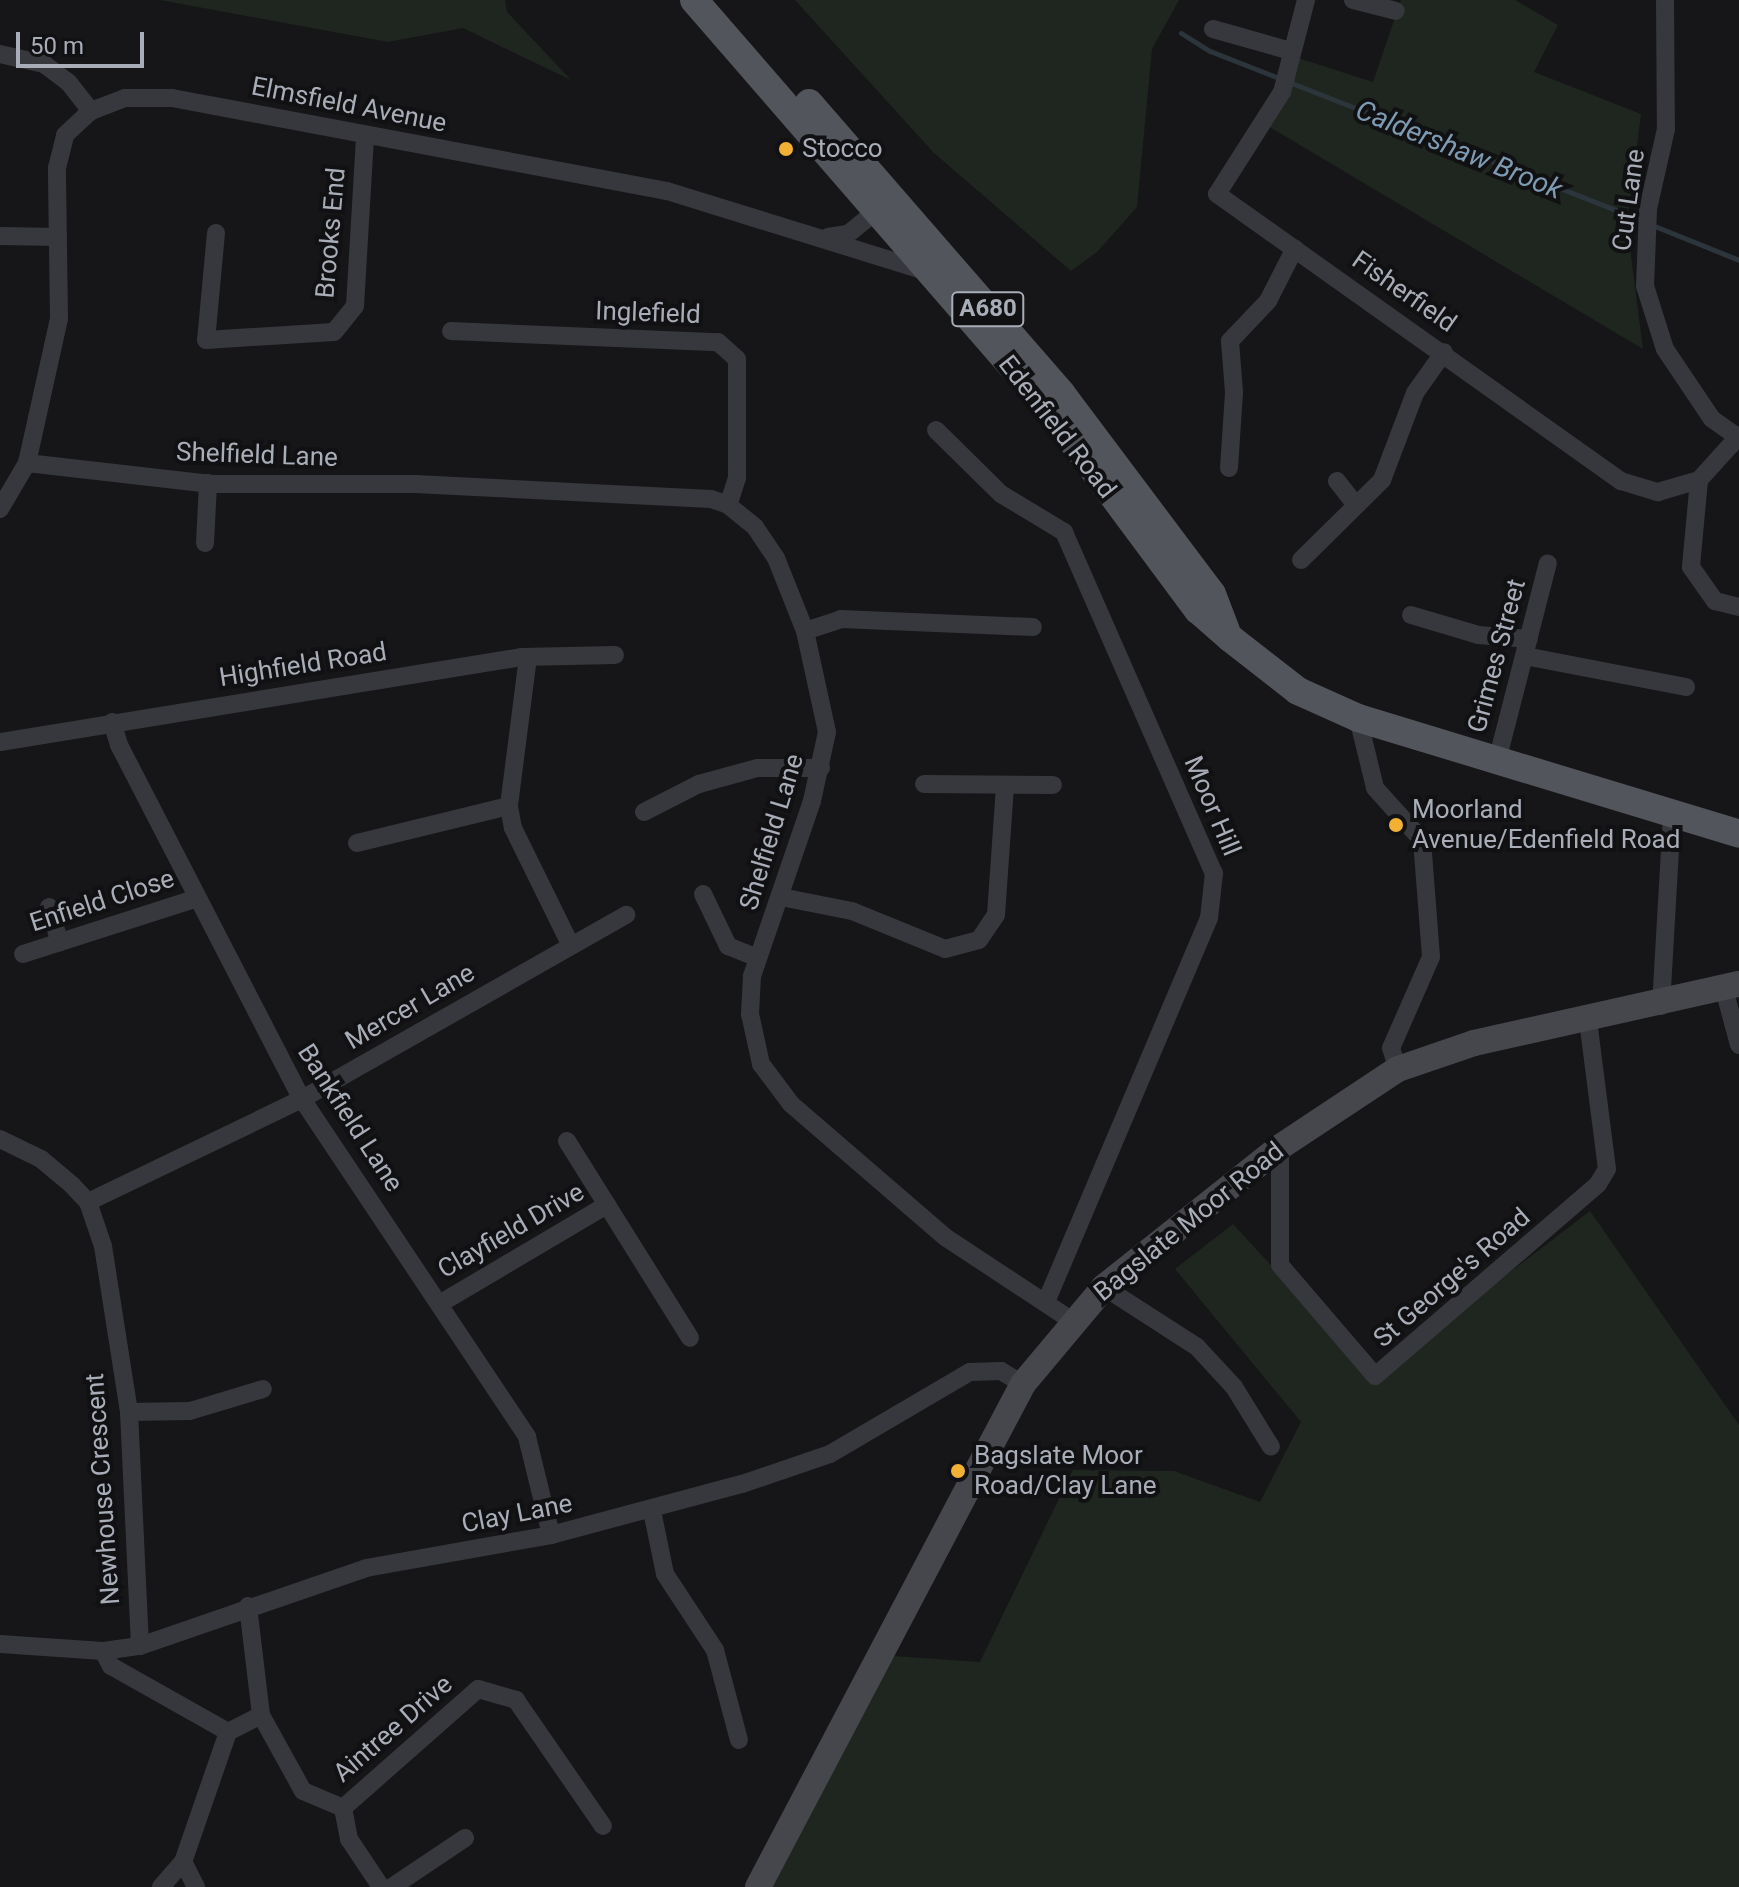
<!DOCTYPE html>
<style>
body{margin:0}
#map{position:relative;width:1739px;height:1887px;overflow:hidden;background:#161618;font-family:Roboto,sans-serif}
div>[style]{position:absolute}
.green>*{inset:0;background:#1e261f}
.stream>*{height:5px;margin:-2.5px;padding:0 2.5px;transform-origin:2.5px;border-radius:2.5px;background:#2c353c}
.street>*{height:18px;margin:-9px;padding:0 9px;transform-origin:9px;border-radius:9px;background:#37383d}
.secondary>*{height:26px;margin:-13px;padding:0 13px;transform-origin:13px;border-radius:13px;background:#45474d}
.primary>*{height:28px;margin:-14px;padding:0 14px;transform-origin:14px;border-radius:14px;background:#53555c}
.dots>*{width:22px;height:22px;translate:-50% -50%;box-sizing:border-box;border:4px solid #111113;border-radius:50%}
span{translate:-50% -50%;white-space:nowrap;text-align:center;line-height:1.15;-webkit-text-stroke:8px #111113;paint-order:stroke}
.shield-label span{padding:2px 6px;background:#111113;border:2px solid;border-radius:6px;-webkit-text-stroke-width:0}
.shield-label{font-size:24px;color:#a8adb8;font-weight:700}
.street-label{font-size:26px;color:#a8adb8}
.poi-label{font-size:26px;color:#a8adb8}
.left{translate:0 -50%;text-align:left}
.water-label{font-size:28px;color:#7f9bb3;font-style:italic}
.scale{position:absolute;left:16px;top:32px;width:128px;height:36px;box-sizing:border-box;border:4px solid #a8adb8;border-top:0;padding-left:10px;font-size:24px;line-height:28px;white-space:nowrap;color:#a8adb8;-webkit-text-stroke:6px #111113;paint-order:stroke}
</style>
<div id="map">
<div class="green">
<div style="clip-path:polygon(160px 0,505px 0,507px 12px,571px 80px,463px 28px,388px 42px)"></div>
<div style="clip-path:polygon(795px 0,1179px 0,1152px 49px,1137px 207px,1098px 251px,1071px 271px,934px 153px)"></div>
<div style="clip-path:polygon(1401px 0,1515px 0,1558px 25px,1534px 72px,1641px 114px,1627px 225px,1643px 349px,1263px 123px,1298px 58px,1373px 82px)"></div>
<div style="clip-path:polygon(1590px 1211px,1739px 1425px,1739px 1887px,768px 1887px,893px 1656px,980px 1662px,1073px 1470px,1174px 1471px,1260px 1502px,1301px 1422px,1175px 1269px,1233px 1224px,1379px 1383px,1450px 1318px)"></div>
</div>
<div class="stream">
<div style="left:1181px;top:33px;width:34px;rotate:32deg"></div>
<div style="left:1210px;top:51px;width:465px;rotate:21.4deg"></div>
<div style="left:1652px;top:225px;width:94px;rotate:21.9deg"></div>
</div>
<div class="street">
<div style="left:1306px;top:0;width:95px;rotate:104.6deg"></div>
<div style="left:1282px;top:92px;width:121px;rotate:122.5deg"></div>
<div style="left:1217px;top:194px;width:496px;rotate:35.4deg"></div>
<div style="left:1621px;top:481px;width:39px;rotate:17deg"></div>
<div style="left:1658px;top:492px;width:43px;rotate:-16.3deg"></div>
<div style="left:1699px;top:480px;width:58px;rotate:-47.8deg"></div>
<div style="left:1353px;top:0;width:44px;rotate:14.3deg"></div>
<div style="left:1665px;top:0;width:129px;rotate:89.6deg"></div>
<div style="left:1666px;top:129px;width:82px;rotate:102.7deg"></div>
<div style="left:1648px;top:209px;width:77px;rotate:92.2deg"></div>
<div style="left:1645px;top:286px;width:66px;rotate:72.4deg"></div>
<div style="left:1665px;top:349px;width:84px;rotate:56.1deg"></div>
<div style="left:1712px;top:419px;width:33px;rotate:35deg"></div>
<div style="left:1213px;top:29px;width:81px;rotate:15.8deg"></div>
<div style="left:0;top:54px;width:45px;rotate:12.8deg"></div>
<div style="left:44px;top:64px;width:31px;rotate:37deg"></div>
<div style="left:69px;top:83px;width:36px;rotate:52deg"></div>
<div style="left:216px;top:233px;width:107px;rotate:95.3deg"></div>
<div style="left:206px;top:340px;width:128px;rotate:-3.6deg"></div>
<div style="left:334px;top:332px;width:33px;rotate:-51deg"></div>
<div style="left:355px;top:306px;width:170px;rotate:-86.6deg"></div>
<div style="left:0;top:236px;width:58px;rotate:1deg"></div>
<div style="left:828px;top:237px;width:20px;rotate:-9deg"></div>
<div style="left:848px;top:234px;width:46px;rotate:-38.9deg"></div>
<div style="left:451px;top:331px;width:267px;rotate:2.4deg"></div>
<div style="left:718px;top:342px;width:25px;rotate:42deg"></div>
<div style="left:737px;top:359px;width:119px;rotate:90deg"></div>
<div style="left:737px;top:478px;width:28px;rotate:108deg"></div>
<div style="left:936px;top:430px;width:91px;rotate:44.6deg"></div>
<div style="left:1001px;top:494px;width:74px;rotate:31.1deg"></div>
<div style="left:1064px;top:532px;width:373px;rotate:66.3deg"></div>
<div style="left:1214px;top:873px;width:45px;rotate:96.3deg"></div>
<div style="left:1209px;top:918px;width:417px;rotate:113deg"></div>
<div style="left:27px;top:463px;width:185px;rotate:6.5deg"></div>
<div style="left:211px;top:484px;width:204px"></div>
<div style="left:415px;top:484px;width:296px;rotate:2.9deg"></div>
<div style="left:711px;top:499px;width:18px;rotate:19deg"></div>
<div style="left:728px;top:505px;width:35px;rotate:39deg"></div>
<div style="left:755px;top:527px;width:37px;rotate:56deg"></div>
<div style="left:776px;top:558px;width:79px;rotate:68.3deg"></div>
<div style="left:805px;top:631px;width:103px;rotate:77.7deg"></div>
<div style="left:827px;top:732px;width:71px;rotate:102.3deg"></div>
<div style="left:812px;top:801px;width:185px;rotate:108.9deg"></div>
<div style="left:752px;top:976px;width:38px;rotate:93deg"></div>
<div style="left:750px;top:1014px;width:51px;rotate:77.6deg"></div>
<div style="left:761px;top:1064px;width:50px;rotate:53.1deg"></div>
<div style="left:791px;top:1104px;width:203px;rotate:40.8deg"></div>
<div style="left:945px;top:1237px;width:151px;rotate:33.4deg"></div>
<div style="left:1229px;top:468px;width:76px;rotate:-86.2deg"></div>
<div style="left:1234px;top:392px;width:51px;rotate:-94.5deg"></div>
<div style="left:1230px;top:341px;width:55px;rotate:-46.5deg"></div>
<div style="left:1268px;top:301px;width:59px;rotate:-63deg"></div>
<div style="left:1699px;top:480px;width:87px;rotate:95.3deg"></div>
<div style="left:1691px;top:567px;width:42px;rotate:54.8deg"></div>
<div style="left:1715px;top:601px;width:25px;rotate:14deg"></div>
<div style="left:1337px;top:481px;width:31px;rotate:52deg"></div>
<div style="left:0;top:509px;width:53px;rotate:-59.6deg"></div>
<div style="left:27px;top:463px;width:148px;rotate:-77.5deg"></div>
<div style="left:59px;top:319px;width:151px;rotate:-90.8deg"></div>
<div style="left:57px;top:168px;width:34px;rotate:-76deg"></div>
<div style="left:65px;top:135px;width:35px;rotate:-43deg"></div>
<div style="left:91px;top:111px;width:36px;rotate:-21deg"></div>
<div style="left:125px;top:98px;width:47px"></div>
<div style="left:172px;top:98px;width:504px;rotate:10.64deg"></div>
<div style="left:667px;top:191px;width:271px;rotate:17.2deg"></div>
<div style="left:205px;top:543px;width:60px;rotate:-87.1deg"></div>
<div style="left:1301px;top:560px;width:114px;rotate:-44.6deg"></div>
<div style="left:1382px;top:480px;width:93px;rotate:-69.2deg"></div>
<div style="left:1415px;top:393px;width:50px;rotate:-54.7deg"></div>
<div style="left:1411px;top:615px;width:70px;rotate:16.6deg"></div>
<div style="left:1478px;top:635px;width:51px;rotate:4.5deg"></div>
<div style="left:805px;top:631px;width:38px;rotate:-18deg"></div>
<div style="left:841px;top:619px;width:192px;rotate:2.4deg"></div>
<div style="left:1525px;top:656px;width:164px;rotate:10.9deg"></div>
<div style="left:528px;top:657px;width:150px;rotate:97.3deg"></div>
<div style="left:509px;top:806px;width:22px;rotate:80deg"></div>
<div style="left:513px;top:828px;width:129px;rotate:63.8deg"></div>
<div style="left:1358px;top:718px;width:72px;rotate:76.3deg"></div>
<div style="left:1375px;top:788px;width:70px;rotate:47.9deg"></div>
<div style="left:1422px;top:840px;width:117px;rotate:85.6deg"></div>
<div style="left:1431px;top:957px;width:99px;rotate:113.7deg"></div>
<div style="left:1391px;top:1048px;width:22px;rotate:72deg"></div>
<div style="left:112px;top:722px;width:24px;rotate:73deg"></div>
<div style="left:119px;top:745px;width:399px;rotate:62.7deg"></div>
<div style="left:302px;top:1099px;width:406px;rotate:56.3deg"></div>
<div style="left:527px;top:1437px;width:101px;rotate:76.2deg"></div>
<div style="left:0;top:742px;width:529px;rotate:-9.25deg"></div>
<div style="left:522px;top:657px;width:93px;rotate:-1.2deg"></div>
<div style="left:1497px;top:761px;width:204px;rotate:-75.6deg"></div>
<div style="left:924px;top:784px;width:129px;rotate:0.4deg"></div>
<div style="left:644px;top:812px;width:62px;rotate:-27deg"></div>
<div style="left:699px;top:784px;width:60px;rotate:-15.4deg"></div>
<div style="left:757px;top:768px;width:64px"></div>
<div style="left:357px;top:843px;width:156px;rotate:-13.7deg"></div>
<div style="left:703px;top:894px;width:58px;rotate:64.3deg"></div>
<div style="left:728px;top:946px;width:32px;rotate:22deg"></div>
<div style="left:781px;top:897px;width:72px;rotate:11.2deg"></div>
<div style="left:852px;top:911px;width:100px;rotate:22.2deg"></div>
<div style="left:945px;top:949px;width:35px;rotate:-15deg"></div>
<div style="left:979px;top:940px;width:30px;rotate:-56deg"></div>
<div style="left:996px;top:915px;width:128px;rotate:-86deg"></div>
<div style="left:49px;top:907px;width:37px;rotate:73deg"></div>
<div style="left:23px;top:954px;width:183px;rotate:-17.8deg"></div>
<div style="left:1724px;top:989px;width:58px;rotate:75deg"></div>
<div style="left:1661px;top:1006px;width:191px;rotate:-86.7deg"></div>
<div style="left:0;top:1139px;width:46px;rotate:26deg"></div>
<div style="left:41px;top:1159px;width:40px;rotate:40deg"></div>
<div style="left:72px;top:1185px;width:23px;rotate:47deg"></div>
<div style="left:88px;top:1202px;width:46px;rotate:71.2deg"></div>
<div style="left:103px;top:1246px;width:168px;rotate:81.1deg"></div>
<div style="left:129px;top:1412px;width:234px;rotate:87.3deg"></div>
<div style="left:567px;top:1141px;width:232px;rotate:58deg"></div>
<div style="left:1280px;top:1147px;width:118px;rotate:90deg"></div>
<div style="left:1280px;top:1265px;width:146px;rotate:49.4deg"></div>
<div style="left:1375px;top:1376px;width:294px;rotate:-40.7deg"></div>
<div style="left:1598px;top:1184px;width:17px;rotate:-59deg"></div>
<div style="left:1607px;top:1169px;width:150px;rotate:-97.3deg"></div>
<div style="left:88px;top:1202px;width:237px;rotate:-25.7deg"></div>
<div style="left:302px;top:1099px;width:373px;rotate:-29.6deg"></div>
<div style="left:1104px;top:1287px;width:111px;rotate:32.8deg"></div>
<div style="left:1197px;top:1347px;width:54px;rotate:47.2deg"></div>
<div style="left:1234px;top:1387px;width:70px;rotate:58.3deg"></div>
<div style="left:441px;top:1303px;width:193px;rotate:-30.6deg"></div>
<div style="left:129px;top:1412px;width:61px;rotate:-0.9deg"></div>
<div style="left:190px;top:1411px;width:76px;rotate:-16.8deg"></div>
<div style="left:652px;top:1511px;width:64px;rotate:78.3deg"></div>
<div style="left:665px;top:1574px;width:91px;rotate:56.7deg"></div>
<div style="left:715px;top:1650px;width:93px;rotate:75.1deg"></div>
<div style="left:248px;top:1606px;width:110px;rotate:83.2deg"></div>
<div style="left:261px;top:1715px;width:87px;rotate:61.1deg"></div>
<div style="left:303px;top:1791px;width:43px;rotate:23deg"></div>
<div style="left:343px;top:1808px;width:32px;rotate:79deg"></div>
<div style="left:349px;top:1839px;width:58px;rotate:56.3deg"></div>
<div style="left:0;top:1644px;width:103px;rotate:3.9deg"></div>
<div style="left:103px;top:1651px;width:37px;rotate:-8deg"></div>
<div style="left:140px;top:1646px;width:239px;rotate:-19deg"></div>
<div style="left:366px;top:1568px;width:188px;rotate:-10.1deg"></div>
<div style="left:551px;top:1535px;width:198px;rotate:-15deg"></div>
<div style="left:742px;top:1484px;width:93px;rotate:-18.8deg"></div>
<div style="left:830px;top:1454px;width:162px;rotate:-30.4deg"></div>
<div style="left:970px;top:1372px;width:31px;rotate:-2deg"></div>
<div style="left:1001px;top:1371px;width:26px;rotate:31deg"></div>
<div style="left:103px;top:1651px;width:17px;rotate:62deg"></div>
<div style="left:111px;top:1666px;width:134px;rotate:29.4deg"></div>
<div style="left:343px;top:1808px;width:180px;rotate:-41.4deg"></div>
<div style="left:478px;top:1689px;width:40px;rotate:16deg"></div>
<div style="left:516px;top:1700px;width:153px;rotate:55.4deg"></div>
<div style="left:161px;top:1887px;width:33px;rotate:-49deg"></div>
<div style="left:196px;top:1887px;width:28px;rotate:-117deg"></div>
<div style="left:183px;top:1862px;width:138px;rotate:-70.9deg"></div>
<div style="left:228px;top:1732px;width:37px;rotate:-27deg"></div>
<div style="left:392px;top:1887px;width:88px;rotate:-33.9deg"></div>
</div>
<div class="secondary">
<div style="left:758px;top:1887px;width:569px;rotate:-62.22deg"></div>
<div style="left:1023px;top:1384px;width:126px;rotate:-50.1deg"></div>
<div style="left:1104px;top:1287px;width:225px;rotate:-38.5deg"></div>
<div style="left:1280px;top:1147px;width:141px;rotate:-33.5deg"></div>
<div style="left:1398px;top:1069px;width:80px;rotate:-18.9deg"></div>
<div style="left:1474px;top:1043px;width:271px;rotate:-12.6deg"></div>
</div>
<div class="primary">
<div style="left:694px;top:0;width:539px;rotate:49.06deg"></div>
<div style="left:1047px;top:407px;width:253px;rotate:53.4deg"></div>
<div style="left:1198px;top:610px;width:43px;rotate:41.2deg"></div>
<div style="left:1230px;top:638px;width:86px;rotate:37.9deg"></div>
<div style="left:1298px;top:691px;width:66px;rotate:24.2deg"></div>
<div style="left:1358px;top:718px;width:398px;rotate:16.9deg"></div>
<div style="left:809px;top:103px;width:384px;rotate:49deg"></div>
<div style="left:1061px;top:393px;width:251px;rotate:53.1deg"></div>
<div style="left:1212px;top:594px;width:39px;rotate:69deg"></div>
</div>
<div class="dots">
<div style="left:786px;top:149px;background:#f2b134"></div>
<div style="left:1396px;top:825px;background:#f2b134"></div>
<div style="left:958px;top:1471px;background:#f2b134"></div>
</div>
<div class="shield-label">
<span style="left:988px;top:309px">A680</span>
</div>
<div class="street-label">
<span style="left:349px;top:105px;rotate:11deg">Elmsfield Avenue</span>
<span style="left:1629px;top:200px;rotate:-82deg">Cut Lane</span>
<span style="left:331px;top:233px;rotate:-85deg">Brooks End</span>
<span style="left:1404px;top:292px;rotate:35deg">Fisherfield</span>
<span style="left:648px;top:313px;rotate:2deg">Inglefield</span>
<span style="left:1057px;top:427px;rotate:52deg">Edenfield Road</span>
<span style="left:257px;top:455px;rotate:2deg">Shelfield Lane</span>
<span style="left:1497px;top:656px;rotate:-75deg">Grimes Street</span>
<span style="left:303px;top:665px;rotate:-9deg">Highfield Road</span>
<span style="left:1212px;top:806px;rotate:67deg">Moor Hill</span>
<span style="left:772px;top:832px;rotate:-73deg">Shelfield Lane</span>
<span style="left:102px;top:901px;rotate:-18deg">Enfield Close</span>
<span style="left:410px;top:1007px;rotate:-30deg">Mercer Lane</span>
<span style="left:350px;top:1118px;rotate:57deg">Bankfield Lane</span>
<span style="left:1189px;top:1222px;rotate:-39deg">Bagslate Moor Road</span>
<span style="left:511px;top:1231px;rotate:-30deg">Clayfield Drive</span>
<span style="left:1452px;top:1278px;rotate:-41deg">St George's Road</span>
<span style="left:103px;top:1489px;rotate:-94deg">Newhouse Crescent</span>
<span style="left:517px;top:1514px;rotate:-11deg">Clay Lane</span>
<span style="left:393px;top:1729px;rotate:-41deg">Aintree Drive</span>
</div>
<div class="poi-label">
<span class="left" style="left:802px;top:149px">Stocco</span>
<span class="left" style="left:1412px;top:825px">Moorland<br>Avenue/Edenfield Road</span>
<span class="left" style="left:974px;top:1471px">Bagslate Moor<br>Road/Clay Lane</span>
</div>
<div class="water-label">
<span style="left:1459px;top:150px;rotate:22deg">Caldershaw Brook</span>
</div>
<div class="scale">50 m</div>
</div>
